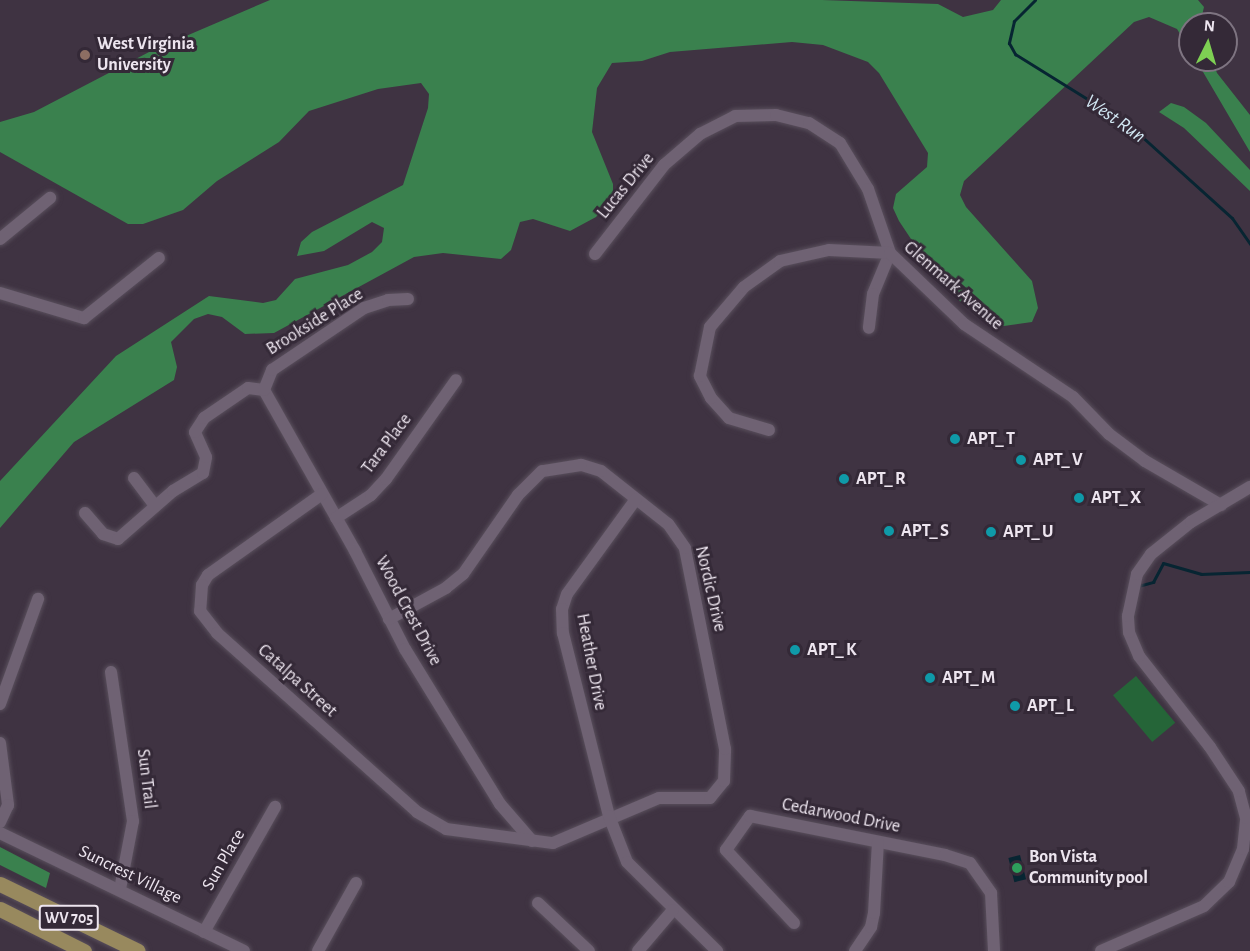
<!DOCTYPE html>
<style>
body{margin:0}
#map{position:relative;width:1250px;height:951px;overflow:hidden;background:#3f3342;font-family:"Alegreya Sans",sans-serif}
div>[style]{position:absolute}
.green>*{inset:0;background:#256538;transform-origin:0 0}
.forest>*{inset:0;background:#3a814e}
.water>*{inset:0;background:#072532;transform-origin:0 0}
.stream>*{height:3px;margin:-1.5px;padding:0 1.5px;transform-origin:1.5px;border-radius:1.5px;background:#072532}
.roads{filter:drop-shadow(0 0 2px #594f5c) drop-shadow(0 0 2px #594f5c)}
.minor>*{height:12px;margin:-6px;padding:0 6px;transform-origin:6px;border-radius:6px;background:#6f6273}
.major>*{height:15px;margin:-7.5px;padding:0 7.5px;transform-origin:7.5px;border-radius:7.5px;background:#98895e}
.dots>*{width:16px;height:16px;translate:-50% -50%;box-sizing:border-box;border:3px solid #342937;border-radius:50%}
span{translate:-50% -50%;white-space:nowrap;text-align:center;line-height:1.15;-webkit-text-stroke:6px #342937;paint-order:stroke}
.shield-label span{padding:2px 4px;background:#342937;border:2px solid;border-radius:4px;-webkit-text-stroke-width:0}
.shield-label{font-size:16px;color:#ede5ef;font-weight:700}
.poi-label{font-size:18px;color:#ede5ef;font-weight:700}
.left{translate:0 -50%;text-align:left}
.street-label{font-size:18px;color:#ede5ef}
.water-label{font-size:20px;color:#d3e8f4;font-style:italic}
.north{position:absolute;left:1178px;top:12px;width:60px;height:60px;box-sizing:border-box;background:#342937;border:2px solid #7e7481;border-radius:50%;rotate:5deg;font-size:16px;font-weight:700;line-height:24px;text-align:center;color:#ede5ef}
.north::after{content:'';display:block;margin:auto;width:21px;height:27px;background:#7ed053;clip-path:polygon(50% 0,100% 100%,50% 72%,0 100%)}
</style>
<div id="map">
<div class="green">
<div style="left:1136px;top:676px;width:61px;height:30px;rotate:50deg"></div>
</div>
<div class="forest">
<div style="clip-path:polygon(270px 0,822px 0,938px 4px,963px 17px,993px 10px,1001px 0,1198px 0,1204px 7px,1200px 24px,1190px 24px,1190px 50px,1177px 29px,1149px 17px,1134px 22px,964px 181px,960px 195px,966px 207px,1032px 281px,1038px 308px,1032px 322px,1004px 326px,964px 305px,941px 284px,899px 221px,893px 208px,896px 194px,927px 167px,928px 153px,879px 73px,868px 62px,823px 45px,792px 42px,670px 52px,642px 61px,612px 63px,597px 88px,592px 132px,613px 184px,613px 197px,596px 217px,570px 231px,533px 219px,520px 222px,511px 250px,501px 259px,443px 253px,414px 257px,274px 333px,245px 334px,222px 317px,208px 314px,194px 319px,171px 342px,177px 367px,174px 380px,74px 442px,0 528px,0 481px,116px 356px,209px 296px,263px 303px,276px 300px,295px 279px,348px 265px,372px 252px,382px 242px,384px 228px,372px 222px,324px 251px,297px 256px,301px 242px,312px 232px,403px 185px,428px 108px,429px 94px,421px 83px,378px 89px,309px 111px,279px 142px,217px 181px,183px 210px,143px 224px,128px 224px,0 152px,0 122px,34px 112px,151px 51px)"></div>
<div style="clip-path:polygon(1196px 60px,1212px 60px,1217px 73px,1250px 115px,1250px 152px)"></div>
<div style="clip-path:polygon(1171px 103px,1184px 107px,1206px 123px,1250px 170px,1250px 191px,1184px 128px,1159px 112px)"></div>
<div style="clip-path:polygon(0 847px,50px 873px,46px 888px,0 865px)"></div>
</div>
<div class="water">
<div style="left:1020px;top:855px;width:25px;height:12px;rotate:76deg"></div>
</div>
<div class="stream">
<div style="left:1035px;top:0;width:30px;rotate:135deg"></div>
<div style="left:1014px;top:21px;width:23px;rotate:103deg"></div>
<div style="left:1009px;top:43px;width:13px;rotate:61deg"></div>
<div style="left:1015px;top:54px;width:134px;rotate:31.9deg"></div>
<div style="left:1129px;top:125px;width:139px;rotate:42.1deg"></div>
<div style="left:1232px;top:218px;width:32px;rotate:55deg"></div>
<div style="left:1138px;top:586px;width:16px;rotate:-15deg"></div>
<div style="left:1153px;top:582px;width:21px;rotate:-62deg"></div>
<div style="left:1163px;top:563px;width:40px;rotate:16deg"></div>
<div style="left:1201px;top:574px;width:49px;rotate:-2.3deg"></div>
</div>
<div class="roads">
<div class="minor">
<div style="left:0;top:239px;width:65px;rotate:-39.4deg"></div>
<div style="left:595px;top:254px;width:113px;rotate:-52.2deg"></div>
<div style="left:664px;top:165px;width:48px;rotate:-40.7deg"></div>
<div style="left:700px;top:134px;width:39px;rotate:-27deg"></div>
<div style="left:735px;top:116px;width:41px;rotate:-1.4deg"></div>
<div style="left:776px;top:115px;width:34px;rotate:14deg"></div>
<div style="left:809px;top:123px;width:37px;rotate:33deg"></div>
<div style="left:840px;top:143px;width:54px;rotate:58.7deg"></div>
<div style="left:868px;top:189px;width:68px;rotate:71deg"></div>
<div style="left:890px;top:253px;width:44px;rotate:112.5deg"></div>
<div style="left:873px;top:294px;width:34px;rotate:97deg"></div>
<div style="left:0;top:293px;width:88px;rotate:16.6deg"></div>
<div style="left:84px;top:318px;width:96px;rotate:-38.7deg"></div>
<div style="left:264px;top:390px;width:185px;rotate:60.5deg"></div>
<div style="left:355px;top:551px;width:110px;rotate:63deg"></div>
<div style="left:405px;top:649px;width:182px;rotate:58.5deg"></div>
<div style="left:500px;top:804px;width:49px;rotate:49.1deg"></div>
<div style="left:769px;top:430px;width:42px;rotate:-163.3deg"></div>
<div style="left:729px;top:418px;width:27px;rotate:-132deg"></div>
<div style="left:711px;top:398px;width:25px;rotate:-117deg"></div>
<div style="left:700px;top:376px;width:50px;rotate:-78.5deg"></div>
<div style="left:710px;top:327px;width:52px;rotate:-49.6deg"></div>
<div style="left:744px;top:287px;width:44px;rotate:-35.8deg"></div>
<div style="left:780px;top:261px;width:50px;rotate:-12.7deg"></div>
<div style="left:829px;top:250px;width:61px;rotate:2.8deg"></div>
<div style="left:890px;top:253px;width:103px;rotate:43.8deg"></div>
<div style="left:964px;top:324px;width:131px;rotate:33.8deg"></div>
<div style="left:1073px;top:397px;width:52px;rotate:45.8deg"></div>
<div style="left:1109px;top:434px;width:45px;rotate:36.9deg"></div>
<div style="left:1145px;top:461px;width:88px;rotate:30.1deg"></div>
<div style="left:134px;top:478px;width:35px;rotate:53deg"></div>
<div style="left:322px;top:494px;width:140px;rotate:144.6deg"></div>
<div style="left:208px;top:575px;width:12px;rotate:121deg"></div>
<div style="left:202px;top:585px;width:26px;rotate:94deg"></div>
<div style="left:200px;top:611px;width:28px;rotate:52deg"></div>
<div style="left:217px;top:633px;width:268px;rotate:41.8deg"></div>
<div style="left:417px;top:812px;width:34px;rotate:30deg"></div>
<div style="left:446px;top:829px;width:108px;rotate:7.5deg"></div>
<div style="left:553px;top:843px;width:115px;rotate:-23deg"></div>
<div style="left:659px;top:798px;width:51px"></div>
<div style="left:710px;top:798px;width:22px;rotate:-51deg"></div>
<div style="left:724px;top:781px;width:32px;rotate:-88deg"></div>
<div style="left:725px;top:749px;width:205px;rotate:-101.3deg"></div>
<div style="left:685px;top:548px;width:29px;rotate:-125deg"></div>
<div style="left:668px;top:524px;width:85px;rotate:-141.7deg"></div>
<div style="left:601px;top:471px;width:21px;rotate:-163deg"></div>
<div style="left:581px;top:465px;width:39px;rotate:171deg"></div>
<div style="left:542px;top:471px;width:34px;rotate:135deg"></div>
<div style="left:518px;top:495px;width:96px;rotate:124.8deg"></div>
<div style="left:463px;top:574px;width:22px;rotate:141deg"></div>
<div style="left:446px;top:588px;width:65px;rotate:151.5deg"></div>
<div style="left:636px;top:499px;width:117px;rotate:126deg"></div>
<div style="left:567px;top:594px;width:16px;rotate:108deg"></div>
<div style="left:562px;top:609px;width:24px;rotate:88deg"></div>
<div style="left:563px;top:633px;width:189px;rotate:75.9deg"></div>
<div style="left:609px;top:816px;width:49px;rotate:68.6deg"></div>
<div style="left:627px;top:862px;width:127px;rotate:44.7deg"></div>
<div style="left:85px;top:513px;width:28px;rotate:49deg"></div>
<div style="left:103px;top:534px;width:16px;rotate:18deg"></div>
<div style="left:118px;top:539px;width:73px;rotate:-41.1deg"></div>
<div style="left:173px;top:491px;width:35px;rotate:-31deg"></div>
<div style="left:203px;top:473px;width:16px;rotate:-79deg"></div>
<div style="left:206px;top:457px;width:27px;rotate:-114deg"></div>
<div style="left:195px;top:432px;width:17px;rotate:-57deg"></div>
<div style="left:204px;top:418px;width:53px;rotate:-34.3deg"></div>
<div style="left:248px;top:388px;width:16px;rotate:7deg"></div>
<div style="left:264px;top:390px;width:22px;rotate:-68deg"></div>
<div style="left:272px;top:370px;width:111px;rotate:-34deg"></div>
<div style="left:364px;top:308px;width:25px;rotate:-18deg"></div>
<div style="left:388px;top:300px;width:20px;rotate:-3deg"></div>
<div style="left:336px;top:518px;width:42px;rotate:-33.3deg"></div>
<div style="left:371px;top:495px;width:22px;rotate:-47deg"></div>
<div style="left:386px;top:479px;width:121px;rotate:-54.7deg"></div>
<div style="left:111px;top:672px;width:151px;rotate:81.6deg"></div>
<div style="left:133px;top:821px;width:69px;rotate:100.8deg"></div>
<div style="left:0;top:704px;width:112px;rotate:-70.1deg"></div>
<div style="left:0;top:743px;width:63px;rotate:82.6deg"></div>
<div style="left:8px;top:805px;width:19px;rotate:115deg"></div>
<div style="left:0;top:833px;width:271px;rotate:25.8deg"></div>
<div style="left:538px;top:903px;width:70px;rotate:43.3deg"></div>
<div style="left:794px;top:923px;width:100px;rotate:-133deg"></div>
<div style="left:726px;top:850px;width:42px;rotate:-54.8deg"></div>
<div style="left:750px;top:816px;width:199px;rotate:11.3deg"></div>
<div style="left:945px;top:855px;width:26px;rotate:18deg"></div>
<div style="left:970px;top:863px;width:37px;rotate:55deg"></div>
<div style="left:991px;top:893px;width:58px;rotate:87deg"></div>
<div style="left:204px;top:932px;width:144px;rotate:-60.4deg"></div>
<div style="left:318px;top:951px;width:78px;rotate:-60.8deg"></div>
<div style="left:638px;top:951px;width:54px;rotate:-49.5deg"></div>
<div style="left:855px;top:951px;width:29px;rotate:-56deg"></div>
<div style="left:871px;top:927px;width:14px;rotate:-78deg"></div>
<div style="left:874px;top:913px;width:71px;rotate:-86.8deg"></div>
<div style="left:1101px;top:951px;width:112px;rotate:-23.6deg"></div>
<div style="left:1204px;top:906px;width:35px;rotate:-44deg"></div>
<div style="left:1229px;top:882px;width:36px;rotate:-67deg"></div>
<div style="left:1243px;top:849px;width:31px;rotate:-84deg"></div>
<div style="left:1246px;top:818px;width:28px;rotate:-105deg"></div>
<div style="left:1239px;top:791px;width:53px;rotate:-123.4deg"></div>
<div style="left:1210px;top:747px;width:115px;rotate:-128deg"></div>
<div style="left:1139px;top:656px;width:26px;rotate:-113deg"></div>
<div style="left:1129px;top:632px;width:16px;rotate:-94deg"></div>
<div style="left:1128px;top:616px;width:43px;rotate:-77.9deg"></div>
<div style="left:1137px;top:574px;width:24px;rotate:-55deg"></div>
<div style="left:1151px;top:554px;width:51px;rotate:-38.7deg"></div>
<div style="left:1191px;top:522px;width:69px;rotate:-30.7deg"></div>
</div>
<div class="major">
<div style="left:0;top:884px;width:153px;rotate:25.9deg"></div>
<div style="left:0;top:909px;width:94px;rotate:26.6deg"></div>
</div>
</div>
<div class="dots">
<div style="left:85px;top:55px;background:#8d6e63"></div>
<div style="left:955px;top:439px;background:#0f9aa8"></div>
<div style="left:1021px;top:460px;background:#0f9aa8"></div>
<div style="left:844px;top:479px;background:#0f9aa8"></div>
<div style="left:1079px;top:498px;background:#0f9aa8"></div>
<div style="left:889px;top:531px;background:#0f9aa8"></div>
<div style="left:991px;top:532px;background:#0f9aa8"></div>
<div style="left:795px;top:650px;background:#0f9aa8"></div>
<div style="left:930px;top:678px;background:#0f9aa8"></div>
<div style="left:1015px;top:706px;background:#0f9aa8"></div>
<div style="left:1017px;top:868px;background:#2e9e5b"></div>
</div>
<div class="shield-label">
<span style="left:69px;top:918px">WV 705</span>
</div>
<div class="poi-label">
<span class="left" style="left:97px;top:55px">West Virginia<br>University</span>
<span class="left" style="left:967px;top:439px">APT_ T</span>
<span class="left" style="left:1033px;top:460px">APT_ V</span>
<span class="left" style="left:856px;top:479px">APT_ R</span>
<span class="left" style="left:1091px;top:498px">APT_ X</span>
<span class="left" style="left:901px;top:531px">APT_ S</span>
<span class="left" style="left:1003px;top:532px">APT_ U</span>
<span class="left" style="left:807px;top:650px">APT_ K</span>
<span class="left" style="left:942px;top:678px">APT_ M</span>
<span class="left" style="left:1027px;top:706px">APT_ L</span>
<span class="left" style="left:1029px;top:868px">Bon Vista<br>Community pool</span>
</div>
<div class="street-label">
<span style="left:626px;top:186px;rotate:-51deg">Lucas Drive</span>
<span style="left:953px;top:286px;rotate:41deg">Glenmark Avenue</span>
<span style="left:315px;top:322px;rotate:-32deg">Brookside Place</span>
<span style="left:387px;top:444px;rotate:-53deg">Tara Place</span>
<span style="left:710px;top:589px;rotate:77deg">Nordic Drive</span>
<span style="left:408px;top:611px;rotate:62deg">Wood Crest Drive</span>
<span style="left:591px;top:662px;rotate:79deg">Heather Drive</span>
<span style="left:297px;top:681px;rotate:42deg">Catalpa Street</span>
<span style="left:146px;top:779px;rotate:83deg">Sun Trail</span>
<span style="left:841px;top:816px;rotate:11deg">Cedarwood Drive</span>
<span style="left:224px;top:860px;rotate:-60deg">Sun Place</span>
<span style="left:130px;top:875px;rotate:26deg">Suncrest Village</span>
</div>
<div class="water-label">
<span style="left:1115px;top:119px;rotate:35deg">West Run</span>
</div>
<div class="north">N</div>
</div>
